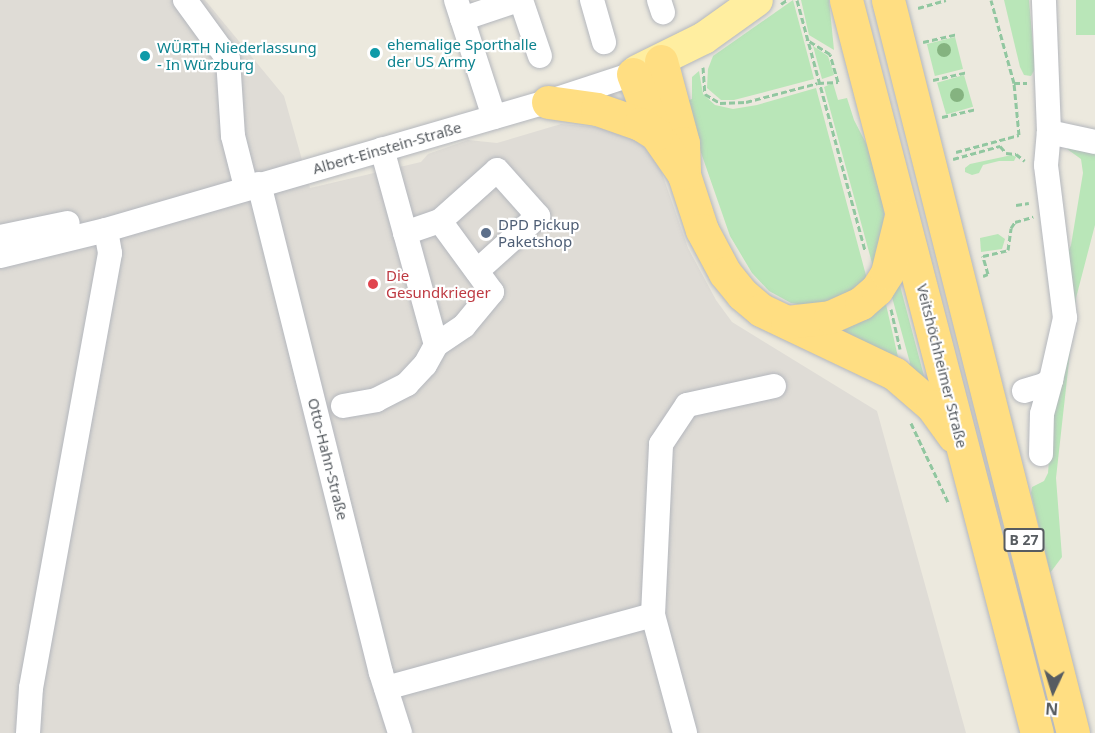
<!DOCTYPE html>
<meta charset="utf-8">
<style>
body{margin:0}
#map{position:relative;width:1095px;height:733px;overflow:hidden;background:#ece9de;font-family:"Noto Sans",sans-serif}
div>[style]{position:absolute}
.industrial>*{inset:0;background:#dfdcd6}
.green>*{inset:0;background:#b9e6b8;transform-origin:0 0}
.path>*{height:3px;margin-top:-1.5px;transform-origin:0;background:repeating-linear-gradient(90deg,#91c7a0 0 6px,transparent 0 9px)}
.roads{filter:drop-shadow(0 0 2px #b4b7bd) drop-shadow(0 0 2px #b4b7bd)}
.minor>*{height:24px;margin:-12px;padding:0 12px;transform-origin:12px;border-radius:12px;background:#fff}
.major>*{height:32px;margin:-16px;padding:0 16px;transform-origin:16px;border-radius:16px;background:#ffeea0}
.highway>*{height:33px;margin:-16.5px;padding:0 16.5px;transform-origin:16.5px;border-radius:16.5px;background:#ffde82}
.trees>*{width:14px;height:14px;margin:-7px;border-radius:50%;background:#85b380}
.dots>*{width:16px;height:16px;translate:-50% -50%;box-sizing:border-box;border:3px solid #fff;border-radius:50%}
span{translate:-50% -50%;white-space:nowrap;text-align:center;line-height:1.15;-webkit-text-stroke:4.5px #fff;paint-order:stroke}
.shield-label span{padding:2px 4px;background:#fff;border:2px solid;border-radius:4px;-webkit-text-stroke-width:0}
.shield-label{font-size:14px;color:#575c61;font-weight:700}
.culture-label{font-size:15px;color:#0d838f}
.left{translate:0 -50%;text-align:left}
.street-label{font-size:15px;color:#575c61}
.service-label{font-size:15px;color:#4e5e75}
.health-label{font-size:15px;color:#be3a42}
.north{position:absolute;left:1023px;top:661px;width:60px;height:60px;-webkit-text-stroke:4px #fff;paint-order:stroke;rotate:184deg;font-size:16px;font-weight:700;line-height:24px;text-align:center;color:#575c61}
.north::after{content:'';display:block;margin:auto;width:21px;height:27px;background:#575c61;clip-path:polygon(50% 0,100% 100%,50% 72%,0 100%)}
</style>
<div id="map">
<div class="industrial">
<div style="clip-path:polygon(0 0,205px 0,284px 96px,310px 188px,421px 162px,428px 154px,468px 140px,497px 143px,561px 124px,616px 129px,638px 142px,657px 159px,688px 248px,716px 300px,732px 322px,877px 411px,966px 733px,0 733px)"></div>
</div>
<div class="green">
<div style="clip-path:polygon(793px 0,814px 79px,734px 100px,721px 100px,707px 88px,708px 69px,713px 56px)"></div>
<div style="clip-path:polygon(801px 0,829px 0,834px 50px,809px 35px)"></div>
<div style="clip-path:polygon(1004px 0,1029px 0,1035px 69px,1031px 76px,1024px 75px,1020px 67px)"></div>
<div style="left:1076px;top:0;width:19px;height:35px"></div>
<div style="left:955px;top:37px;width:33px;height:29px;rotate:76deg"></div>
<div style="clip-path:polygon(813px 46px,828px 56px,834px 75px,822px 79px)"></div>
<div style="clip-path:polygon(699px 71px,703px 94px,715px 105px,733px 109px,757px 105px,816px 88px,868px 283px,815px 307px,791px 303px,769px 291px,752px 273px,730px 236px,698px 144px,686px 101px,692px 99px,692px 77px)"></div>
<div style="left:964px;top:75px;width:33px;height:28px;rotate:74deg"></div>
<div style="clip-path:polygon(833px 83px,838px 100px,847px 98px,854px 120px,868px 147px,883px 204px,886px 231px,875px 274px,824px 87px)"></div>
<div style="clip-path:polygon(1068px 145px,1095px 148px,1095px 225px,1076px 298px,1056px 478px,1062px 557px,1050px 573px,1031px 493px,1032px 487px,1044px 481px,1048px 473px,1064px 262px,1071px 245px,1083px 173px,1081px 159px,1067px 149px)"></div>
<div style="clip-path:polygon(1012px 155px,1016px 157px,1014px 161px,999px 161px,983px 165px,979px 173px,972px 175px,965px 172px,965px 168px,970px 164px)"></div>
<div style="clip-path:polygon(998px 234px,1005px 239px,1002px 249px,981px 252px,980px 238px)"></div>
<div style="clip-path:polygon(898px 278px,924px 376px,922px 378px,907px 367px,910px 363px,889px 286px)"></div>
<div style="clip-path:polygon(885px 300px,898px 357px,825px 326px)"></div>
</div>
<div class="path">
<div style="left:797px;top:0;width:260px;rotate:74.8deg"></div>
<div style="left:781px;top:4px;width:7px;rotate:-34deg"></div>
<div style="left:918px;top:8px;width:29px;rotate:-16deg"></div>
<div style="left:923px;top:42px;width:35px;rotate:-13deg"></div>
<div style="left:703px;top:67px;width:27px;rotate:86deg"></div>
<div style="left:705px;top:94px;width:17px;rotate:31deg"></div>
<div style="left:720px;top:103px;width:26px;rotate:-2deg"></div>
<div style="left:746px;top:102px;width:74px;rotate:-14.8deg"></div>
<div style="left:818px;top:83px;width:20px;rotate:-3deg"></div>
<div style="left:838px;top:82px;width:29px;rotate:-106deg"></div>
<div style="left:830px;top:54px;width:28px;rotate:-148deg"></div>
<div style="left:933px;top:80px;width:35px;rotate:-13deg"></div>
<div style="left:1014px;top:83px;width:13px"></div>
<div style="left:942px;top:117px;width:35px;rotate:-13deg"></div>
<div style="left:956px;top:152px;width:65px;rotate:-15.1deg"></div>
<div style="left:1019px;top:135px;width:52px;rotate:-95.5deg"></div>
<div style="left:1014px;top:83px;width:86px;rotate:-105.5deg"></div>
<div style="left:953px;top:159px;width:49px;rotate:-15.5deg"></div>
<div style="left:1000px;top:146px;width:9px;rotate:49deg"></div>
<div style="left:1006px;top:153px;width:10px;rotate:6deg"></div>
<div style="left:1016px;top:154px;width:11px;rotate:38deg"></div>
<div style="left:1016px;top:205px;width:13px;rotate:-9deg"></div>
<div style="left:983px;top:276px;width:5px;rotate:-22deg"></div>
<div style="left:988px;top:274px;width:19px;rotate:-106deg"></div>
<div style="left:983px;top:256px;width:26px;rotate:-13deg"></div>
<div style="left:1008px;top:250px;width:22px;rotate:-82deg"></div>
<div style="left:1011px;top:228px;width:7px;rotate:-56deg"></div>
<div style="left:1015px;top:222px;width:19px;rotate:-16deg"></div>
<div style="left:891px;top:309px;width:41px;rotate:77.3deg"></div>
<div style="left:911px;top:423px;width:89px;rotate:64.9deg"></div>
</div>
<div class="roads">
<div class="minor">
<div style="left:185px;top:0;width:73px;rotate:53.9deg"></div>
<div style="left:228px;top:59px;width:77px;rotate:86.3deg"></div>
<div style="left:233px;top:136px;width:53px;rotate:75.7deg"></div>
<div style="left:456px;top:0;width:123px;rotate:72deg"></div>
<div style="left:521px;top:0;width:59px;rotate:71.3deg"></div>
<div style="left:592px;top:0;width:44px;rotate:74.1deg"></div>
<div style="left:659px;top:0;width:13px;rotate:72deg"></div>
<div style="left:462px;top:19px;width:59px;rotate:-18.7deg"></div>
<div style="left:1049px;top:132px;width:47px;rotate:12.3deg"></div>
<div style="left:259px;top:184px;width:504px;rotate:75.99deg"></div>
<div style="left:381px;top:673px;width:63px;rotate:72.4deg"></div>
<div style="left:440px;top:221px;width:76px;rotate:-41.8deg"></div>
<div style="left:497px;top:170px;width:62px;rotate:48.3deg"></div>
<div style="left:538px;top:216px;width:82px;rotate:138deg"></div>
<div style="left:405px;top:233px;width:37px;rotate:-19deg"></div>
<div style="left:440px;top:221px;width:88px;rotate:53.8deg"></div>
<div style="left:492px;top:292px;width:44px;rotate:129.5deg"></div>
<div style="left:464px;top:326px;width:34px;rotate:146deg"></div>
<div style="left:0;top:237px;width:69px;rotate:-11.6deg"></div>
<div style="left:0;top:256px;width:109px;rotate:-13.8deg"></div>
<div style="left:106px;top:230px;width:460px;rotate:-16.2deg"></div>
<div style="left:548px;top:102px;width:89px;rotate:-18.2deg"></div>
<div style="left:1024px;top:391px;width:21px;rotate:-17deg"></div>
<div style="left:1044px;top:385px;width:9px;rotate:-36deg"></div>
<div style="left:1051px;top:380px;width:64px;rotate:-77.3deg"></div>
<div style="left:1065px;top:318px;width:154px;rotate:-97.1deg"></div>
<div style="left:1046px;top:165px;width:33px;rotate:-85deg"></div>
<div style="left:1049px;top:132px;width:132px;rotate:-92.2deg"></div>
<div style="left:343px;top:406px;width:34px;rotate:-10deg"></div>
<div style="left:376px;top:400px;width:35px;rotate:-27deg"></div>
<div style="left:407px;top:384px;width:26px;rotate:-47deg"></div>
<div style="left:425px;top:365px;width:23px;rotate:-61deg"></div>
<div style="left:436px;top:345px;width:203px;rotate:-105.4deg"></div>
<div style="left:1041px;top:454px;width:40px;rotate:-88.6deg"></div>
<div style="left:1042px;top:414px;width:35px;rotate:-75deg"></div>
<div style="left:653px;top:615px;width:122px;rotate:74.8deg"></div>
<div style="left:386px;top:688px;width:277px;rotate:-15.3deg"></div>
<div style="left:653px;top:615px;width:171px;rotate:-87.3deg"></div>
<div style="left:661px;top:444px;width:47px;rotate:-56.3deg"></div>
<div style="left:687px;top:405px;width:89px;rotate:-12.3deg"></div>
<div style="left:28px;top:733px;width:45px;rotate:-86.2deg"></div>
<div style="left:31px;top:688px;width:442px;rotate:-79.7deg"></div>
<div style="left:110px;top:253px;width:23px;rotate:-100deg"></div>
</div>
<div class="major">
<div style="left:637px;top:71px;width:75px;rotate:-26.2deg"></div>
<div style="left:704px;top:38px;width:65px;rotate:-35.6deg"></div>
</div>
<div class="highway">
<div style="left:846px;top:0;width:757px;rotate:75.4deg"></div>
<div style="left:888px;top:0;width:756px;rotate:75.84deg"></div>
<div style="left:661px;top:61px;width:85px;rotate:75deg"></div>
<div style="left:683px;top:143px;width:32px;rotate:88deg"></div>
<div style="left:684px;top:175px;width:58px;rotate:71.9deg"></div>
<div style="left:702px;top:230px;width:49px;rotate:61.9deg"></div>
<div style="left:725px;top:273px;width:27px;rotate:51deg"></div>
<div style="left:742px;top:294px;width:25px;rotate:40deg"></div>
<div style="left:761px;top:310px;width:148px;rotate:25.5deg"></div>
<div style="left:895px;top:374px;width:49px;rotate:40.9deg"></div>
<div style="left:932px;top:406px;width:37px;rotate:54deg"></div>
<div style="left:633px;top:74px;width:64px;rotate:69deg"></div>
<div style="left:656px;top:134px;width:47px;rotate:55.3deg"></div>
<div style="left:548px;top:102px;width:49px;rotate:8.1deg"></div>
<div style="left:597px;top:109px;width:46px;rotate:19.2deg"></div>
<div style="left:640px;top:124px;width:19px;rotate:32deg"></div>
<div style="left:787px;top:322px;width:43px;rotate:-6.6deg"></div>
<div style="left:830px;top:317px;width:34px;rotate:-24deg"></div>
<div style="left:861px;top:303px;width:21px;rotate:-41deg"></div>
<div style="left:877px;top:289px;width:19px;rotate:-58deg"></div>
<div style="left:887px;top:273px;width:59px;rotate:-76.2deg"></div>
</div>
</div>
<div class="trees">
<div style="left:944px;top:50px"></div>
<div style="left:957px;top:95px"></div>
</div>
<div class="dots">
<div style="left:375px;top:53px;background:#0f9aa8"></div>
<div style="left:145px;top:56px;background:#0f9aa8"></div>
<div style="left:486px;top:233px;background:#5c6f8a"></div>
<div style="left:373px;top:284px;background:#e0444e"></div>
</div>
<div class="shield-label">
<span style="left:1024px;top:540px">B 27</span>
</div>
<div class="culture-label">
<span class="left" style="left:387px;top:53px">ehemalige Sporthalle<br>der US Army</span>
<span class="left" style="left:157px;top:56px">WÜRTH Niederlassung<br>- In Würzburg</span>
</div>
<div class="street-label">
<span style="left:387px;top:148px;rotate:-16deg">Albert-Einstein-Straße</span>
<span style="left:942px;top:366px;rotate:76deg">Veitshöchheimer Straße</span>
<span style="left:328px;top:459px;rotate:76deg">Otto-Hahn-Straße</span>
</div>
<div class="service-label">
<span class="left" style="left:498px;top:233px">DPD Pickup<br>Paketshop</span>
</div>
<div class="health-label">
<span class="left" style="left:386px;top:284px">Die<br>Gesundkrieger</span>
</div>
<div class="north">N</div>
</div>
